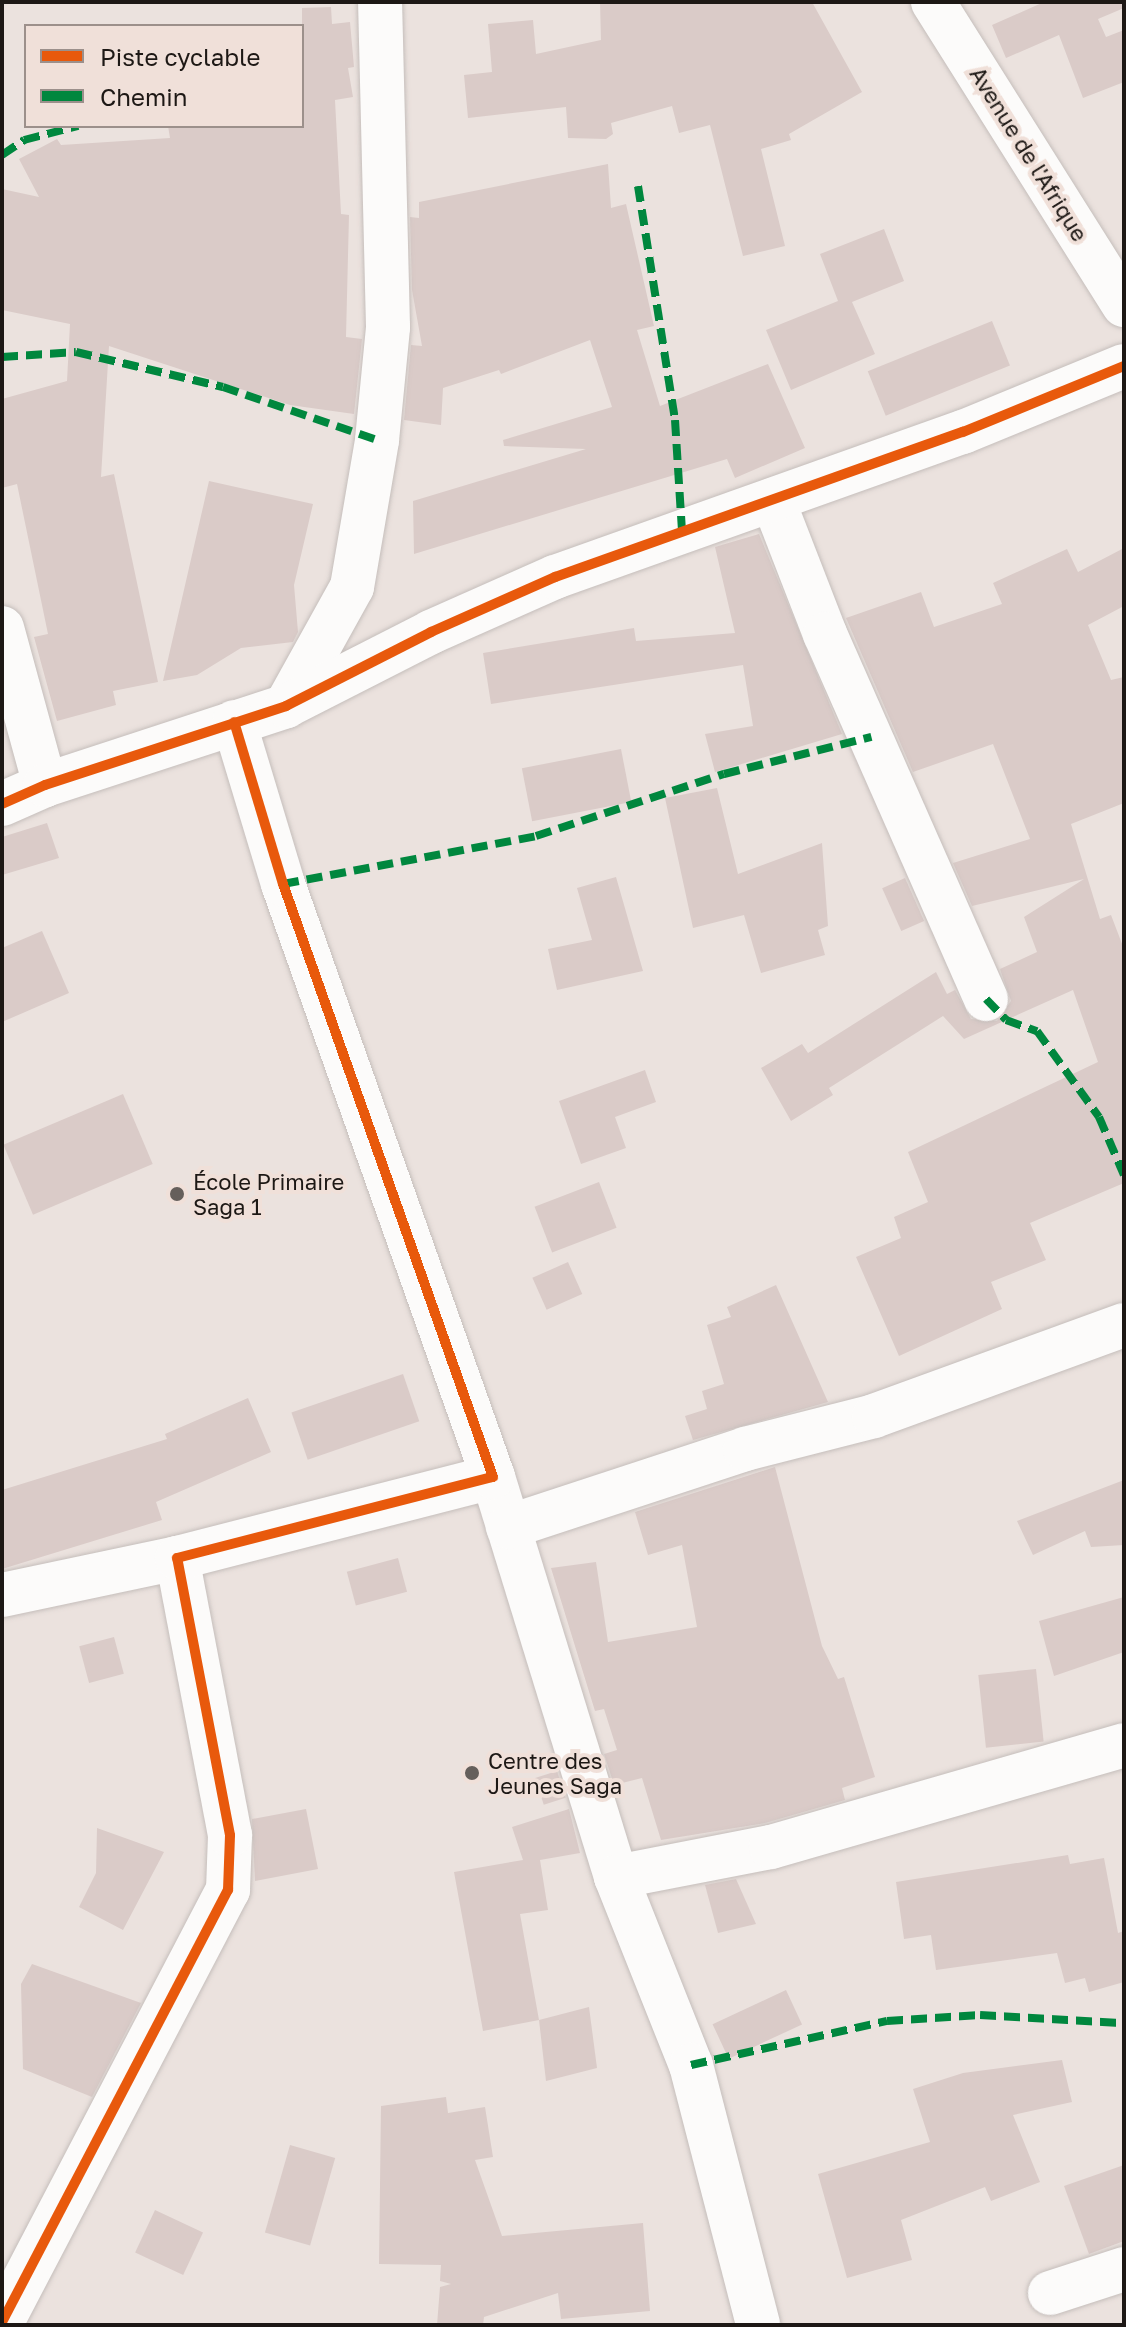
<!DOCTYPE html>
<meta charset="utf-8">
<style>
body{margin:0}
#map{position:relative;width:1126px;height:2327px;overflow:hidden;background:#ebe2de;font-family:"Golos Text",sans-serif}
div>[style]{position:absolute}
.building>*{inset:0;background:#dacbc8;transform-origin:0 0}
.roads{filter:drop-shadow(0 0 2px #c5bebb) drop-shadow(0 0 2px #c5bebb)}
.minor>*{height:44px;margin:-22px;padding:0 22px;transform-origin:22px;border-radius:22px;background:#fcfbfa}
.major>*{height:44px;margin:-22px;padding:0 22px;transform-origin:22px;border-radius:22px;background:#fcfbfa}
.quiet>*{height:8px;margin-top:-4px;transform-origin:0;background:repeating-linear-gradient(90deg,#00873e 0 16px,transparent 0 24px)}
.cycleway>*{height:10px;margin:-5px;padding:0 5px;transform-origin:5px;border-radius:5px;background:#e8590c}
.dots>*{width:22px;height:22px;translate:-50% -50%;box-sizing:border-box;border:4px solid #f0e0d9;border-radius:50%}
span{translate:-50% -50%;white-space:nowrap;text-align:center;line-height:1.15;-webkit-text-stroke:8px #f0e0d9;paint-order:stroke}
.street-label{font-size:22px;color:#1d1815}
.poi-label{font-size:22px;color:#1d1815}
.left{translate:0 -50%;text-align:left}
.frame{position:absolute;inset:0;border:4px solid #1d1815;pointer-events:none}
.legend{position:absolute;left:24px;top:24px;width:280px;height:104px;box-sizing:border-box;background:#f0e0d9;border:2px solid #9c908b;margin:0;padding:10px 14px;list-style:none;font-size:24px;color:#1d1815}
.legend li{display:flex;align-items:center;gap:16px;height:40px}
.legend b{width:40px;border:2px solid #9c908b}
</style>
<div id="map">
<div class="building">
<div style="clip-path:polygon(600px 2px,812px 2px,862px 92px,789px 134px,791px 140px,761px 149px,785px 246px,743px 256px,710px 125px,679px 133px,672px 106px,611px 123px,613px 134px,606px 139px,568px 138px,566px 107px,468px 118px,464px 75px,492px 72px,488px 24px,533px 20px,536px 54px,601px 40px)"></div>
<div style="clip-path:polygon(1044px 2px,1124px 2px,1124px 8px,1098px 19px,1106px 37px,1124px 30px,1124px 82px,1083px 98px,1059px 35px,1006px 58px,992px 25px)"></div>
<div style="clip-path:polygon(331px 7px,332px 24px,350px 22px,354px 67px,348px 68px,353px 97px,335px 100px,341px 214px,349px 215px,346px 337px,362px 339px,354px 414px,290px 405px,109px 346px,101px 477px,114px 474px,158px 682px,113px 691px,116px 705px,57px 721px,34px 637px,48px 634px,17px 484px,2px 488px,2px 399px,67px 381px,70px 324px,2px 310px,2px 189px,39px 197px,19px 159px,57px 139px,61px 145px,170px 138px,168px 126px,302px 126px,302px 8px)"></div>
<div style="clip-path:polygon(608px 164px,611px 208px,626px 204px,654px 326px,637px 330px,660px 406px,768px 364px,805px 448px,735px 478px,727px 459px,414px 554px,413px 501px,586px 449px,504px 446px,503px 440px,612px 407px,590px 340px,501px 374px,499px 370px,443px 388px,441px 425px,404px 420px,411px 345px,422px 346px,412px 290px,410px 217px,419px 218px,419px 202px)"></div>
<div style="clip-path:polygon(884px 229px,904px 281px,852px 302px,875px 354px,791px 390px,766px 330px,838px 301px,820px 254px)"></div>
<div style="left:992px;top:321px;width:48px;height:134px;rotate:68deg"></div>
<div style="clip-path:polygon(209px 481px,313px 504px,294px 585px,298px 632px,293px 642px,241px 648px,197px 675px,163px 681px)"></div>
<div style="clip-path:polygon(759px 534px,842px 734px,715px 772px,705px 734px,753px 726px,743px 665px,491px 704px,483px 653px,634px 628px,636px 641px,735px 633px,715px 547px)"></div>
<div style="clip-path:polygon(1124px 548px,1124px 606px,1088px 625px,1111px 680px,1124px 677px,1124px 803px,1071px 824px,1100px 919px,1111px 915px,1124px 949px,1124px 1183px,1030px 1223px,1046px 1260px,991px 1282px,1002px 1309px,899px 1356px,856px 1257px,901px 1238px,894px 1217px,928px 1202px,908px 1152px,1098px 1062px,1073px 990px,964px 1039px,943px 1016px,829px 1088px,833px 1095px,791px 1121px,761px 1068px,802px 1044px,808px 1053px,936px 972px,947px 994px,955px 990px,971px 1019px,997px 1021px,1011px 1001px,1000px 969px,1037px 952px,1024px 917px,1084px 879px,972px 906px,953px 863px,1030px 839px,993px 744px,913px 772px,846px 618px,921px 592px,934px 627px,1002px 604px,993px 583px,1067px 549px,1078px 572px)"></div>
<div style="left:621px;top:749px;width:54px;height:101px;rotate:79deg"></div>
<div style="clip-path:polygon(717px 788px,738px 874px,822px 843px,828px 926px,818px 930px,825px 955px,761px 973px,744px 915px,693px 928px,665px 798px)"></div>
<div style="clip-path:polygon(47px 823px,59px 858px,2px 875px,2px 837px)"></div>
<div style="clip-path:polygon(616px 877px,643px 971px,557px 990px,548px 949px,592px 940px,577px 888px)"></div>
<div style="left:905px;top:878px;width:47px;height:25px;rotate:66deg"></div>
<div style="clip-path:polygon(42px 931px,69px 993px,2px 1022px,2px 948px)"></div>
<div style="clip-path:polygon(645px 1070px,656px 1102px,615px 1117px,626px 1148px,581px 1164px,559px 1101px)"></div>
<div style="left:123px;top:1094px;width:76px;height:130px;rotate:67deg"></div>
<div style="left:599px;top:1182px;width:49px;height:69px;rotate:69deg"></div>
<div style="left:568px;top:1262px;width:35px;height:39px;rotate:66deg"></div>
<div style="clip-path:polygon(776px 1285px,828px 1402px,693px 1440px,685px 1416px,707px 1409px,702px 1391px,724px 1384px,707px 1325px,731px 1317px,727px 1307px)"></div>
<div style="left:403px;top:1374px;width:50px;height:118px;rotate:71deg"></div>
<div style="clip-path:polygon(248px 1398px,271px 1452px,156px 1502px,162px 1520px,2px 1569px,2px 1490px,167px 1439px,165px 1434px)"></div>
<div style="clip-path:polygon(775px 1467px,822px 1646px,838px 1679px,844px 1677px,875px 1777px,842px 1788px,845px 1800px,765px 1823px,661px 1840px,642px 1778px,614px 1785px,604px 1754px,617px 1750px,604px 1709px,595px 1711px,551px 1568px,596px 1562px,608px 1642px,697px 1627px,682px 1545px,648px 1555px,635px 1512px)"></div>
<div style="clip-path:polygon(1124px 1480px,1124px 1545px,1091px 1547px,1085px 1531px,1033px 1555px,1017px 1521px)"></div>
<div style="left:398px;top:1558px;width:35px;height:53px;rotate:75deg"></div>
<div style="clip-path:polygon(1124px 1597px,1124px 1652px,1054px 1676px,1039px 1621px)"></div>
<div style="left:114px;top:1637px;width:38px;height:36px;rotate:75deg"></div>
<div style="left:1036px;top:1669px;width:73px;height:58px;rotate:84deg"></div>
<div style="left:557px;top:1771px;width:28px;height:23px;rotate:72deg"></div>
<div style="clip-path:polygon(306px 1809px,318px 1869px,255px 1881px,252px 1819px)"></div>
<div style="clip-path:polygon(569px 1809px,580px 1853px,540px 1860px,548px 1910px,520px 1914px,539px 2020px,483px 2031px,454px 1872px,523px 1860px,512px 1827px)"></div>
<div style="clip-path:polygon(97px 1828px,164px 1852px,123px 1930px,79px 1907px,96px 1873px)"></div>
<div style="clip-path:polygon(1068px 1855px,1070px 1864px,1104px 1858px,1118px 1933px,1124px 1931px,1124px 1982px,1089px 1992px,1085px 1978px,1065px 1983px,1057px 1953px,936px 1970px,931px 1935px,904px 1939px,896px 1882px)"></div>
<div style="clip-path:polygon(736px 1879px,756px 1924px,718px 1933px,705px 1885px)"></div>
<div style="clip-path:polygon(32px 1964px,141px 2003px,92px 2097px,23px 2069px,21px 1984px)"></div>
<div style="left:786px;top:1990px;width:38px;height:81px;rotate:65deg"></div>
<div style="clip-path:polygon(589px 2007px,597px 2068px,546px 2081px,539px 2020px)"></div>
<div style="clip-path:polygon(1062px 2060px,1072px 2102px,1013px 2115px,1040px 2182px,991px 2201px,985px 2187px,901px 2220px,912px 2260px,847px 2278px,818px 2174px,930px 2142px,913px 2089px,963px 2073px)"></div>
<div style="clip-path:polygon(446px 2097px,448px 2113px,485px 2107px,493px 2157px,475px 2160px,502px 2236px,643px 2223px,650px 2311px,561px 2319px,558px 2293px,484px 2317px,483px 2325px,437px 2325px,440px 2287px,451px 2284px,440px 2281px,441px 2265px,379px 2264px,381px 2106px)"></div>
<div style="left:290px;top:2145px;width:47px;height:91px;rotate:16deg"></div>
<div style="clip-path:polygon(1124px 2165px,1124px 2241px,1089px 2254px,1064px 2186px)"></div>
<div style="left:155px;top:2210px;width:53px;height:47px;rotate:25deg"></div>
</div>
<div class="roads">
<div class="minor">
<div style="left:773px;top:500px;width:144px;rotate:68.8deg"></div>
<div style="left:825px;top:634px;width:399px;rotate:66.2deg"></div>
<div style="left:2px;top:628px;width:163px;rotate:74.7deg"></div>
<div style="left:286px;top:706px;width:136px;rotate:-61deg"></div>
<div style="left:352px;top:587px;width:149px;rotate:-80.3deg"></div>
<div style="left:377px;top:440px;width:114px;rotate:-84.4deg"></div>
<div style="left:388px;top:327px;width:325px;rotate:-91.4deg"></div>
<div style="left:2px;top:804px;width:47px;rotate:-23.8deg"></div>
<div style="left:45px;top:785px;width:254px;rotate:-18.1deg"></div>
<div style="left:286px;top:706px;width:163px;rotate:-27deg"></div>
<div style="left:431px;top:632px;width:136px;rotate:-23.9deg"></div>
<div style="left:555px;top:577px;width:433px;rotate:-19.6deg"></div>
<div style="left:963px;top:432px;width:174px;rotate:-22.3deg"></div>
<div style="left:493px;top:1477px;width:418px;rotate:72.9deg"></div>
<div style="left:616px;top:1877px;width:202px;rotate:68.3deg"></div>
<div style="left:691px;top:2065px;width:268px;rotate:75.5deg"></div>
<div style="left:508px;top:1527px;width:250px;rotate:-18.2deg"></div>
<div style="left:745px;top:1449px;width:133px;rotate:-14.3deg"></div>
<div style="left:874px;top:1416px;width:266px;rotate:-20deg"></div>
<div style="left:2px;top:1595px;width:179px;rotate:-11.9deg"></div>
<div style="left:616px;top:1877px;width:158px;rotate:-11deg"></div>
<div style="left:771px;top:1847px;width:367px;rotate:-16.1deg"></div>
<div style="left:1050px;top:2293px;width:78px;rotate:-18deg"></div>
<div style="left:2px;top:2322px;width:488px;rotate:-62.4deg"></div>
<div style="left:228px;top:1890px;width:55px;rotate:-87.9deg"></div>
<div style="left:230px;top:1835px;width:282px;rotate:-100.8deg"></div>
<div style="left:177px;top:1558px;width:326px;rotate:-14.4deg"></div>
<div style="left:493px;top:1477px;width:629px;rotate:-109.5deg"></div>
<div style="left:283px;top:884px;width:169px;rotate:-106.8deg"></div>
</div>
<div class="major">
<div style="left:933px;top:2px;width:358px;rotate:57.8deg"></div>
</div>
</div>
<div class="quiet">
<div style="left:2px;top:155px;width:27px;rotate:-34deg"></div>
<div style="left:24px;top:140px;width:56px;rotate:-14.5deg"></div>
<div style="left:638px;top:186px;width:237px;rotate:81deg"></div>
<div style="left:675px;top:420px;width:110px;rotate:86.4deg"></div>
<div style="left:2px;top:357px;width:74px;rotate:-3.9deg"></div>
<div style="left:76px;top:352px;width:151px;rotate:13.4deg"></div>
<div style="left:223px;top:387px;width:163px;rotate:19deg"></div>
<div style="left:283px;top:884px;width:258px;rotate:-10.7deg"></div>
<div style="left:536px;top:836px;width:198px;rotate:-18.3deg"></div>
<div style="left:724px;top:774px;width:152px;rotate:-14.1deg"></div>
<div style="left:986px;top:999px;width:29px;rotate:46deg"></div>
<div style="left:1006px;top:1020px;width:33px;rotate:20deg"></div>
<div style="left:1037px;top:1031px;width:106px;rotate:54.2deg"></div>
<div style="left:1099px;top:1117px;width:63px;rotate:66.7deg"></div>
<div style="left:691px;top:2065px;width:201px;rotate:-12.7deg"></div>
<div style="left:887px;top:2021px;width:93px;rotate:-3.7deg"></div>
<div style="left:980px;top:2015px;width:140px;rotate:3.3deg"></div>
</div>
<div class="cycleway">
<div style="left:2px;top:804px;width:47px;rotate:-23.8deg"></div>
<div style="left:45px;top:785px;width:254px;rotate:-18.1deg"></div>
<div style="left:286px;top:706px;width:163px;rotate:-27deg"></div>
<div style="left:431px;top:632px;width:136px;rotate:-23.9deg"></div>
<div style="left:555px;top:577px;width:433px;rotate:-19.6deg"></div>
<div style="left:963px;top:432px;width:174px;rotate:-22.3deg"></div>
<div style="left:2px;top:2322px;width:488px;rotate:-62.4deg"></div>
<div style="left:228px;top:1890px;width:55px;rotate:-87.9deg"></div>
<div style="left:230px;top:1835px;width:282px;rotate:-100.8deg"></div>
<div style="left:177px;top:1558px;width:326px;rotate:-14.4deg"></div>
<div style="left:493px;top:1477px;width:629px;rotate:-109.5deg"></div>
<div style="left:283px;top:884px;width:169px;rotate:-106.8deg"></div>
</div>
<div class="dots">
<div style="left:177px;top:1194px;background:#655f5b"></div>
<div style="left:472px;top:1773px;background:#655f5b"></div>
</div>
<div class="street-label">
<span style="left:1029px;top:154px;rotate:58deg">Avenue de l'Afrique</span>
</div>
<div class="poi-label">
<span class="left" style="left:193px;top:1194px">École Primaire<br>Saga 1</span>
<span class="left" style="left:488px;top:1773px">Centre des<br>Jeunes Saga</span>
</div>
<div class="frame"></div>
<ul class="legend">
<li><b style="height:10px;background:#e8590c"></b>Piste cyclable</li>
<li><b style="height:10px;background:#00873e"></b>Chemin</li>
</ul>
</div>
